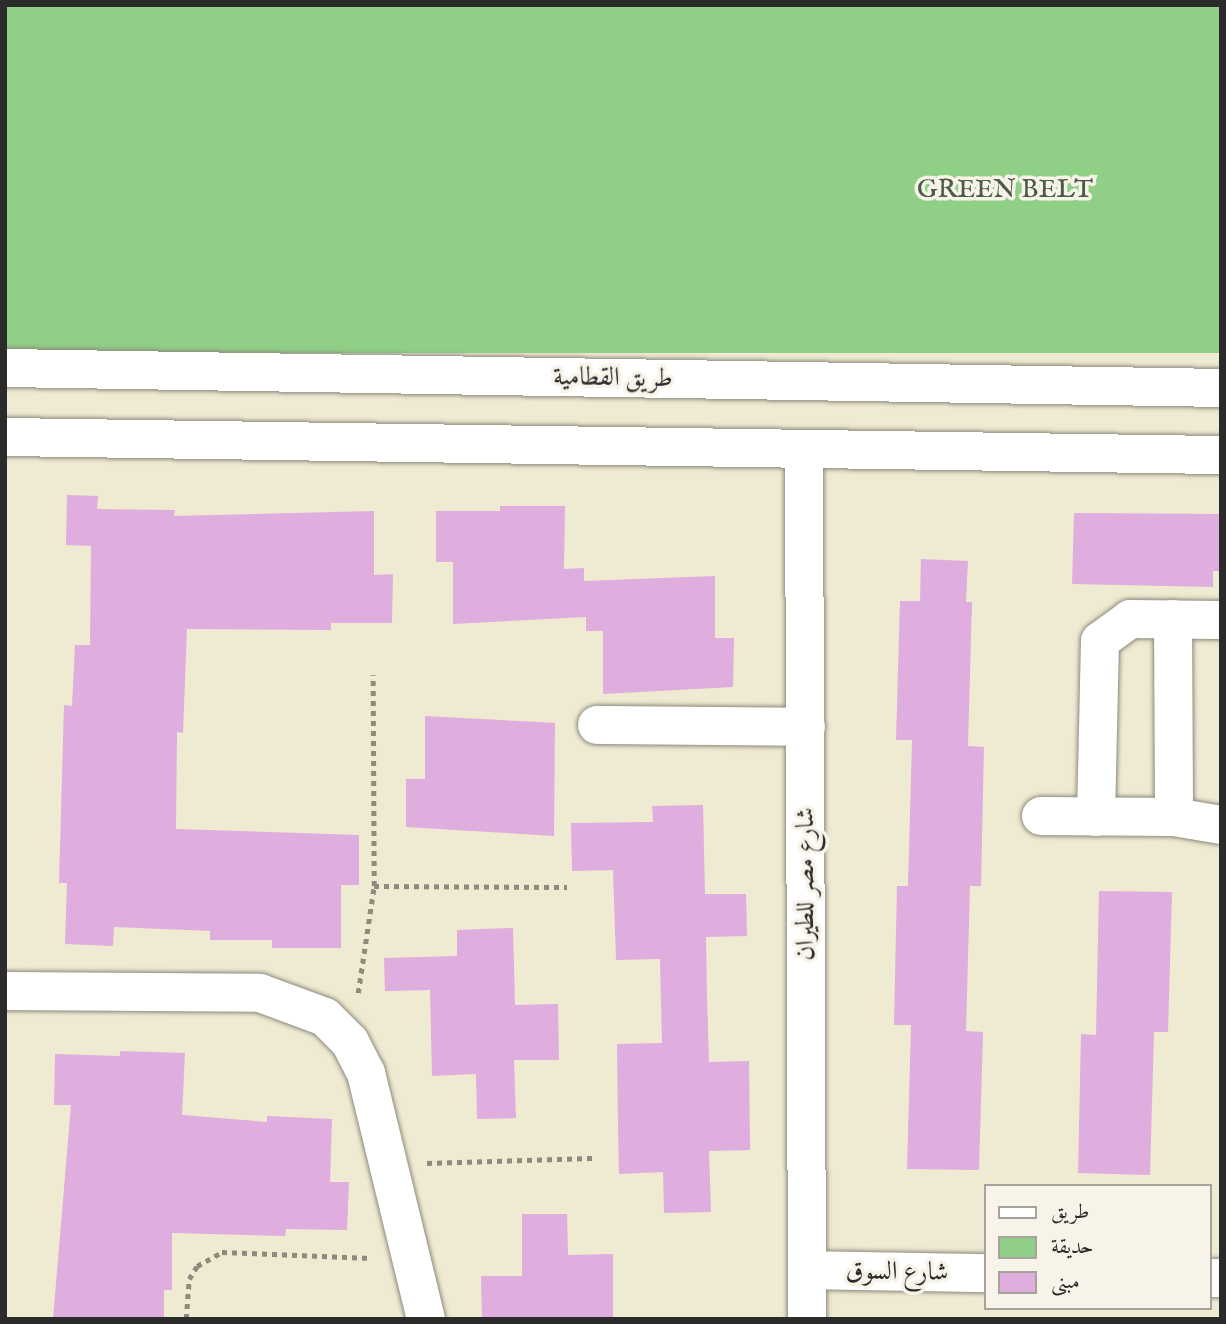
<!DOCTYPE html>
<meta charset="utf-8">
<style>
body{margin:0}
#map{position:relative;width:1226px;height:1324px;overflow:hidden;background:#efead2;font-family:"IM FELL English",Amiri,serif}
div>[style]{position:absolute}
.green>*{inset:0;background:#90cf86;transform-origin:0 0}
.building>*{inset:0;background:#dfadde}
.path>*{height:4.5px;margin-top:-2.25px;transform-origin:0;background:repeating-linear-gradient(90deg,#8d8a7e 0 5px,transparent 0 10px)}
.roads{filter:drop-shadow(0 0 2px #8d8a7e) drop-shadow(0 0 2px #8d8a7e)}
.minor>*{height:38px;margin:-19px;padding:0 19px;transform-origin:19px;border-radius:19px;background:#fff}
span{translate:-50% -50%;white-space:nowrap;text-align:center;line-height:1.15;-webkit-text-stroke:7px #f7f3e8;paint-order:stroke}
.park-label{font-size:26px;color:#495c46}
.street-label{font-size:26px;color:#2b2b2b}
.frame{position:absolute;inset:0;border:7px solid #2b2b2b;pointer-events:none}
.legend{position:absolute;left:984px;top:1184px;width:228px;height:126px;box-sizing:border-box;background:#f7f3e8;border:2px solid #a5a39c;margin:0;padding:9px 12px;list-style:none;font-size:21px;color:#2b2b2b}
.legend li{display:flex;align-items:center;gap:14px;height:35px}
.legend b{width:35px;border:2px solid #a5a39c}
</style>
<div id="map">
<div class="green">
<div style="left:5px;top:5px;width:1216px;height:348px"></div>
</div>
<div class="building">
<div style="clip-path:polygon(67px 495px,98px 496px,97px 509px,175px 510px,174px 516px,374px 511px,374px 575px,393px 574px,392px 623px,331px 623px,331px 630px,187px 629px,183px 733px,177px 732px,176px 829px,359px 835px,359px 885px,341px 885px,341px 948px,272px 948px,272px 940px,210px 940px,210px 931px,114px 927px,113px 946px,65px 944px,67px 883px,59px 883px,64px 705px,72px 706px,75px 645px,90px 645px,91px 546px,66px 545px)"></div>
<div style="clip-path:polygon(500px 506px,565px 506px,564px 569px,584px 568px,584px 581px,715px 576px,715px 638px,734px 638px,733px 687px,603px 694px,603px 631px,586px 631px,586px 617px,453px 624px,453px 562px,436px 562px,436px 511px,500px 511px)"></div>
<div style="clip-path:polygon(1074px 513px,1221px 514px,1221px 571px,1213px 571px,1213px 587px,1072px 584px)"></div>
<div style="clip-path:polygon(921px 559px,968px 561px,966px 602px,972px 602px,968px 746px,984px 747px,981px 886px,970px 886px,966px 1031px,983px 1032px,979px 1170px,907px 1169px,911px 1025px,894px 1025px,897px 886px,908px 886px,912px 740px,896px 740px,900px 601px,920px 601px)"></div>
<div style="clip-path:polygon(425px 716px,555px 723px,554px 836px,406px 827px,406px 779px,425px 779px)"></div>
<div style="clip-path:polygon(703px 805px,705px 894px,746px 894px,747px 936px,706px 937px,707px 996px,709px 1062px,749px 1061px,750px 1150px,709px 1151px,711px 1212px,664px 1213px,663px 1172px,619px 1174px,618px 1126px,617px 1044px,662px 1043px,660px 959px,616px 960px,613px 870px,572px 871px,571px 823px,653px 822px,652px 806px)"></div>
<div style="clip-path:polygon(1099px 891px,1172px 892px,1168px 1032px,1154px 1032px,1150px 1175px,1078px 1173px,1081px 1034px,1096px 1035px)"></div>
<div style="clip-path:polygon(513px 928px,515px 1005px,558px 1004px,559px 1060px,514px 1060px,516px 1118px,477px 1119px,476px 1074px,432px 1076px,430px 990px,385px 991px,384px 958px,457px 956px,457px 930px)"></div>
<div style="clip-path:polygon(120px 1051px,185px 1053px,182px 1115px,267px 1122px,267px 1116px,332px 1119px,330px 1182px,349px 1182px,347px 1230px,286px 1229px,285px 1236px,172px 1233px,172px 1290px,164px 1290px,164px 1319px,53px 1319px,71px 1105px,54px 1105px,55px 1054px,120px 1056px)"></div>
<div style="clip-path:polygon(522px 1214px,567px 1214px,568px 1255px,613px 1254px,613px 1319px,482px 1319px,481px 1276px,522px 1276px)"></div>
</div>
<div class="path">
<div style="left:374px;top:886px;width:193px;rotate:0.3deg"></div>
<div style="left:358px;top:993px;width:108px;rotate:-81.5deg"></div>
<div style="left:374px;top:886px;width:211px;rotate:-90.3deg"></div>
<div style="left:427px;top:1163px;width:165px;rotate:-1.7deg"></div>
<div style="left:186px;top:1319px;width:40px;rotate:-85.7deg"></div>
<div style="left:189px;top:1279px;width:15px;rotate:-58deg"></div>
<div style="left:197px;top:1266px;width:29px;rotate:-29deg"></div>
<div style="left:222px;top:1252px;width:149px;rotate:2.3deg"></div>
</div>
<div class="roads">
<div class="minor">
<div style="left:5px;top:368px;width:1216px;rotate:0.94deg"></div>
<div style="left:5px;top:437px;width:1216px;rotate:0.85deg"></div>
<div style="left:804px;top:449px;width:870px;rotate:89.8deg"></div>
<div style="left:1173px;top:619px;width:198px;rotate:89.7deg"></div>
<div style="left:597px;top:725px;width:209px;rotate:0.5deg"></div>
<div style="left:1041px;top:816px;width:133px;rotate:0.4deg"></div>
<div style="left:1174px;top:817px;width:48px;rotate:9.7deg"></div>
<div style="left:1096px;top:817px;width:176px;rotate:-88.7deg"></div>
<div style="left:1100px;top:641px;width:37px;rotate:-36deg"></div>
<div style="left:1130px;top:619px;width:91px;rotate:0.6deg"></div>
<div style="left:5px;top:991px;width:255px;rotate:0.4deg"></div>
<div style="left:260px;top:993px;width:69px;rotate:20.3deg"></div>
<div style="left:325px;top:1017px;width:35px;rotate:45deg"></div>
<div style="left:350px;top:1042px;width:35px;rotate:63deg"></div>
<div style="left:366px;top:1073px;width:253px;rotate:76.3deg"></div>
<div style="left:807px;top:1270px;width:179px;rotate:1deg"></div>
<div style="left:1210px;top:1278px;width:11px"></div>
</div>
</div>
<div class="park-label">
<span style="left:1005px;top:190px">GREEN BELT</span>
</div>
<div class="street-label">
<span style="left:613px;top:378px;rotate:1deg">طريق القطامية</span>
<span style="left:806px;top:884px;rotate:-90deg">شارع مصر للطيران</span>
<span style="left:897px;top:1272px;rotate:1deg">شارع السوق</span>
</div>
<div class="frame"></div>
<ul class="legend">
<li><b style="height:9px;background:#fff"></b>طريق</li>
<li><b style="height:19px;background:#90cf86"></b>حديقة</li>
<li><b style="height:19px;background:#dfadde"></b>مبنى</li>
</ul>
</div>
